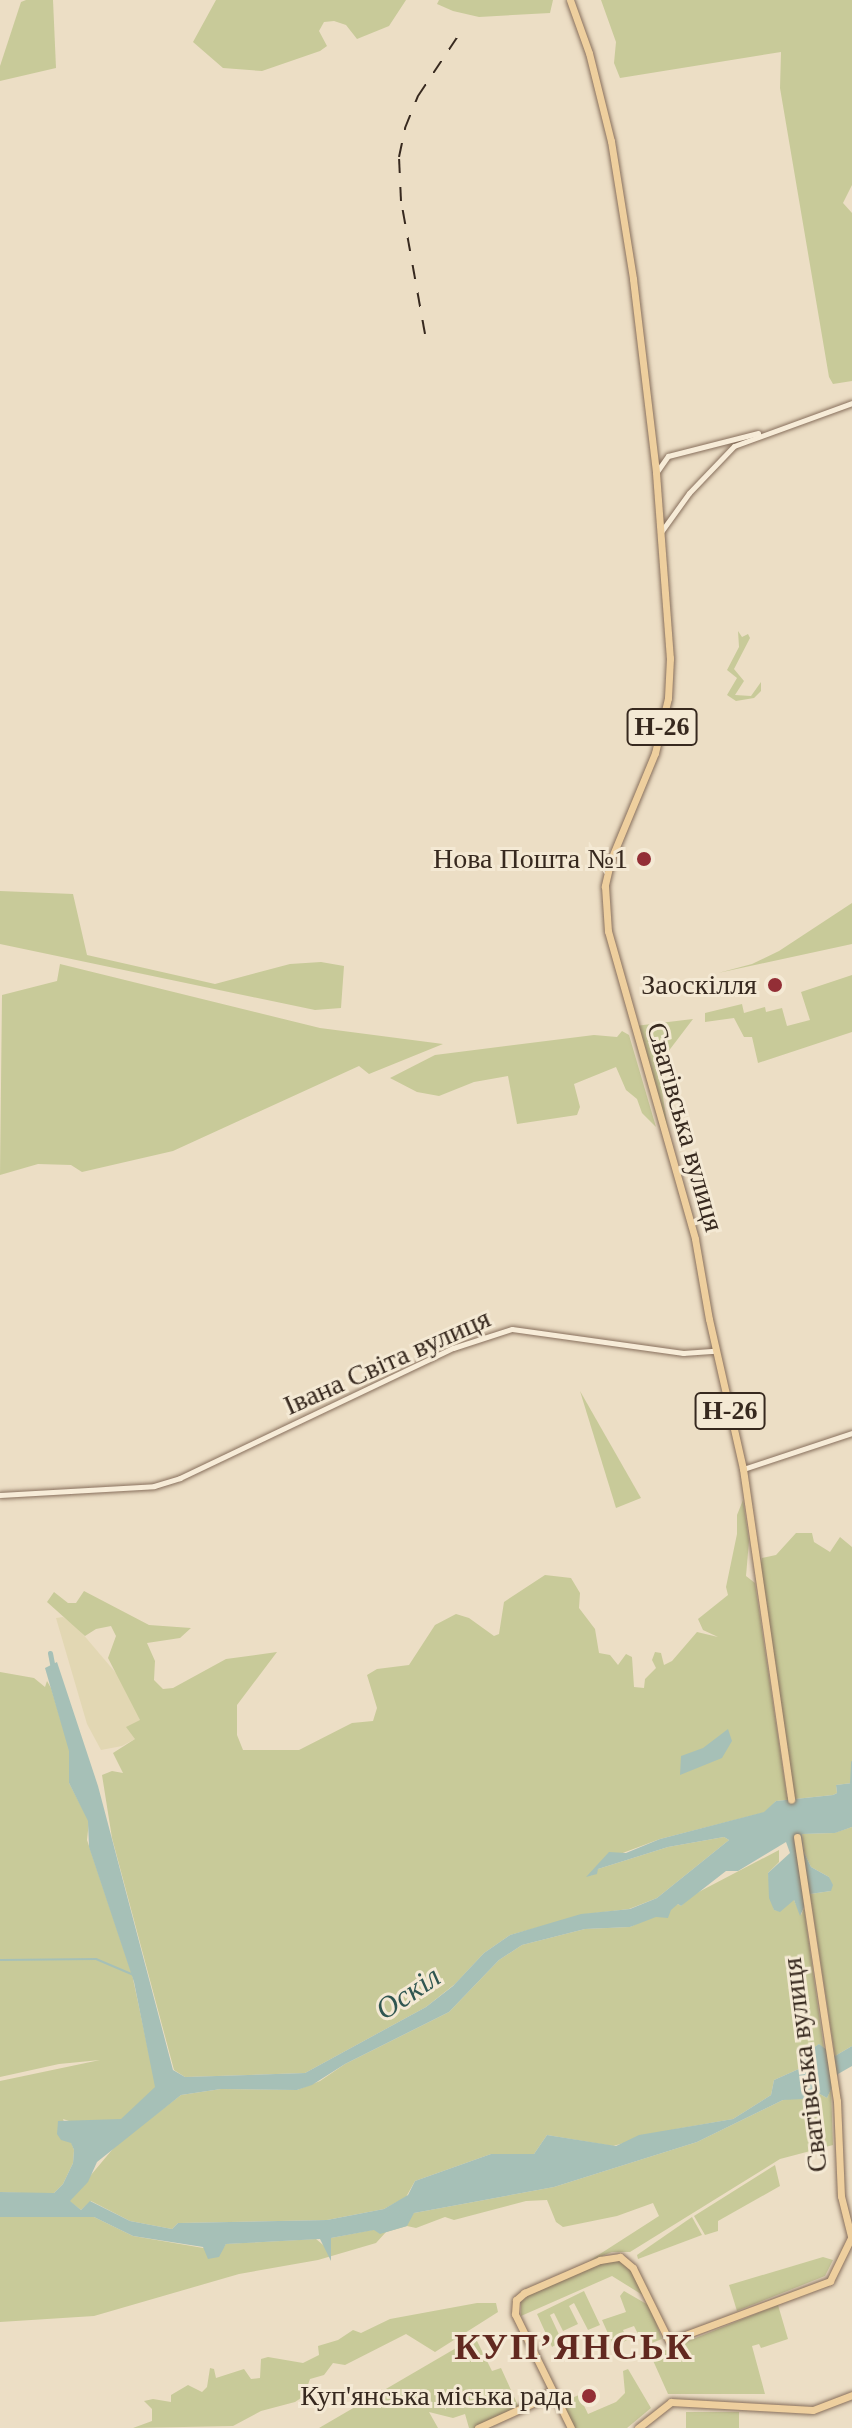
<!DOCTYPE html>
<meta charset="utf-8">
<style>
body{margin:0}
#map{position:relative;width:852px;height:2428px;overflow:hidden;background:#ecdec5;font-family:"Times New Roman",serif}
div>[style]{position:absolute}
.farmland>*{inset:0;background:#e2d7b3}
.green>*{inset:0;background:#c8ca99;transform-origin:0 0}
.water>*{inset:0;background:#a6c0b7}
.stream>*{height:2px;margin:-1px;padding:0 1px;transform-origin:1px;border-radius:1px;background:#a6c0b7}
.canal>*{height:5px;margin:-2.5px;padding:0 2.5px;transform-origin:2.5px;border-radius:2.5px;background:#a6c0b7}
.roads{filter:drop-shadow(0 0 2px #876f5c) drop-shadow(0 0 2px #876f5c)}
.minor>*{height:5px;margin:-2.5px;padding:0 2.5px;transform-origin:2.5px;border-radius:2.5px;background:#f7ecd8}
.major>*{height:7px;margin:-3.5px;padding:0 3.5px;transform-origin:3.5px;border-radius:3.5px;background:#eecf9e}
.rail>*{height:2px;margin-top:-1px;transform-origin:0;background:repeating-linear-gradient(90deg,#37291f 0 14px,transparent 0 28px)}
.dots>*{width:22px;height:22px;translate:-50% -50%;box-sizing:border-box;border:4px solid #f4e9d4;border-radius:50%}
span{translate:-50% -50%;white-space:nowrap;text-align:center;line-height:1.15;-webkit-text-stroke:6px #f4e9d4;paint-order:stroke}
.shield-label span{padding:2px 6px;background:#f4e9d4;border:2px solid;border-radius:6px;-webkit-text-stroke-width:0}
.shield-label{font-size:26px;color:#37291f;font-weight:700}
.poi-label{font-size:28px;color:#37291f}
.right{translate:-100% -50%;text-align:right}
.street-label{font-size:28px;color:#37291f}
.water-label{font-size:30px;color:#2f5651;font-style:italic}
.district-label{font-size:36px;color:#622920;font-weight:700;letter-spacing:2px}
</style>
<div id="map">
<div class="farmland">
<div style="clip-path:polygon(63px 1617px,76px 1626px,121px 1679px,141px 1721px,135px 1739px,122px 1746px,101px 1750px,87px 1724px,56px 1618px)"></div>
</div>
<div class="green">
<div style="clip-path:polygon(26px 0,53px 0,56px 68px,0 81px,0 66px,21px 2px)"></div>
<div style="clip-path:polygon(216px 0,406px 0,389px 26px,357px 39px,346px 25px,334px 21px,324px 22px,319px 31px,327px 46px,320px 51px,262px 71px,223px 68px,193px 42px)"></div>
<div style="clip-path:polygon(439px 0,553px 0,550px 13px,479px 17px,453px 11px,437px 4px)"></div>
<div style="clip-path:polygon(601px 0,852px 0,852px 185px,843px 203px,852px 213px,852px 381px,833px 384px,829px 377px,780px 88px,781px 52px,620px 78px,614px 63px,616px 42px)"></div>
<div style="clip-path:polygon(738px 631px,742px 637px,748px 634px,750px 638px,734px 669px,744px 681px,735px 695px,751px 696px,761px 682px,761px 691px,754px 698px,736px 701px,727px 695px,737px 678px,727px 670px,739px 647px)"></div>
<div style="clip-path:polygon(0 891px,73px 894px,87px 955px,215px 984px,290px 964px,321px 962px,344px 966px,341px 1008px,315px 1010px,0 944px)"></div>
<div style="clip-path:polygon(852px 903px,852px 944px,718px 973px,752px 964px,779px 951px)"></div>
<div style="clip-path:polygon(60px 964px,320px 1028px,443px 1044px,369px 1074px,359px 1066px,173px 1151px,82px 1172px,71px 1165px,38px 1164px,0 1175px,2px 995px,57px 981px)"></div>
<div style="clip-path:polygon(852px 975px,852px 1032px,758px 1063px,752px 1037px,744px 1037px,734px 1018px,705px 1022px,705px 1013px,742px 1004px,744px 1013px,765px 1007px,766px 1012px,782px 1008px,787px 1026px,810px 1020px,801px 992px)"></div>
<div style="clip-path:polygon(693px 1019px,658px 1065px,669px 1136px,635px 1026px)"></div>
<div style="clip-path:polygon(622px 1031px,629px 1035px,656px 1127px,642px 1113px,637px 1099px,626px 1090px,616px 1067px,574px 1084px,580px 1107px,577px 1115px,517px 1124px,508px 1076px,474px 1082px,439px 1096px,417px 1092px,390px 1078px,435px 1055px,594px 1035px,617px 1037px)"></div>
<div style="clip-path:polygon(580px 1391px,641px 1498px,616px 1508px)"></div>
<div style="clip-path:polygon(743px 1500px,749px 1541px,746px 1576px,755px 1583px,787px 1797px,793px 1797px,760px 1567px,762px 1558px,776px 1555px,796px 1533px,812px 1533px,814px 1542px,830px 1552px,840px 1537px,852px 1547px,852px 1783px,836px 1785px,837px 1793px,833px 1795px,776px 1801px,766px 1812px,660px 1839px,604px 1860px,591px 1876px,598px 1869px,668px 1847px,724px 1837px,729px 1840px,657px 1898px,629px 1909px,587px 1914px,510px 1935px,484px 1953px,455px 1984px,426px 2007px,305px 2073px,185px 2077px,174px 2070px,112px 1838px,102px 1775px,112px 1771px,123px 1773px,113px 1753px,135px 1739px,126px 1727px,140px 1720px,108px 1658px,116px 1636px,111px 1626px,96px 1629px,85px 1636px,47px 1602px,54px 1592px,68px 1603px,76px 1603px,84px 1591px,149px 1625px,191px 1628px,180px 1638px,147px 1643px,155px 1661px,154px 1680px,163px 1689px,173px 1688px,226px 1659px,277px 1652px,237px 1705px,237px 1735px,243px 1750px,299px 1750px,352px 1723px,373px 1721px,377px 1708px,367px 1675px,377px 1669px,409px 1665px,435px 1625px,456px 1614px,469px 1618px,494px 1636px,499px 1634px,504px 1602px,545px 1575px,571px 1578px,580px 1593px,579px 1608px,595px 1629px,599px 1653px,610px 1655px,618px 1665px,626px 1654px,632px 1657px,634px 1687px,644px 1688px,645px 1679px,656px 1668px,652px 1660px,655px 1652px,661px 1653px,664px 1665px,672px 1661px,697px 1632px,718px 1637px,703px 1630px,698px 1619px,728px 1595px,726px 1587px,737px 1534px,737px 1515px)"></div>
<div style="clip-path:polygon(0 1672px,34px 1678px,45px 1687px,47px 1681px,51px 1688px,70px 1751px,69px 1783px,89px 1821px,87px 1840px,132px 1974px,156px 2087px,121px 2121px,75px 2123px,63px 2119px,74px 2150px,73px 2163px,63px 2184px,54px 2193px,43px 2194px,0 2192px,0 2081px,100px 2060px,59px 2064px,0 2077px)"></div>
<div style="clip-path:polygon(852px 1827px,852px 2046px,835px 2056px,810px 1894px,831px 1891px,829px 1877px,811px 1867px,804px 1852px,802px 1834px,834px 1833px)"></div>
<div style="clip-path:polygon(779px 1850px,779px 1862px,768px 1873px,774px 1910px,780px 1911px,793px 1898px,801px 1915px,804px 1908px,824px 2049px,819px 2044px,805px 2054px,801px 2068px,774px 2080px,771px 2095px,733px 2119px,676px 2129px,613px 2146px,547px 2135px,534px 2154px,491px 2154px,415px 2181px,406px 2197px,384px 2209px,327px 2220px,178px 2223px,172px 2229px,130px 2221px,91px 2201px,81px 2210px,69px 2201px,117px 2144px,181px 2095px,221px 2089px,297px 2090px,320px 2081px,345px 2064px,449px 2012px,499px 1960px,522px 1945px,585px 1929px,630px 1927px,678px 1904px,681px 1906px,691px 1896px)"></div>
<div style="clip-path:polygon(831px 2089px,833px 2145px,780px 2159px,630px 2252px,612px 2252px,589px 2261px,659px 2216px,653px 2203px,617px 2216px,563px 2227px,556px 2222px,547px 2200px,526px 2201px,454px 2220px,445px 2217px,416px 2228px,407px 2226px,386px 2232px,376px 2243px,318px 2260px,239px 2274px,94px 2316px,0 2322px,0 2217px,94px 2217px,133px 2236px,221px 2251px,226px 2244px,316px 2239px,328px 2249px,331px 2238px,382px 2228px,414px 2213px,554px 2187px,697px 2142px,783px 2100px,818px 2093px,827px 2098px)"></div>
<div style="clip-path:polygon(775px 2165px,780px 2186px,718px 2221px,718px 2231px,705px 2235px,694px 2216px)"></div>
<div style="clip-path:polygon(692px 2217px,702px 2235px,638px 2259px,637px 2255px)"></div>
<div style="clip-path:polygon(823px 2257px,833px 2260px,825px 2276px,737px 2311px,729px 2285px)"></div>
<div style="clip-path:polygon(610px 2259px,624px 2261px,633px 2268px,649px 2299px,612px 2276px,521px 2316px,521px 2302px,531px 2293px)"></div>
<div style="clip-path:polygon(584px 2291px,600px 2325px,588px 2330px,574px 2303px,569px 2306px,578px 2324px,563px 2331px,554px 2313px,550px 2315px,562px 2341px,552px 2347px,537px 2314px)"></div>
<div style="clip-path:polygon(624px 2291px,650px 2306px,662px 2339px,644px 2346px,634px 2326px,623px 2330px,627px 2340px,619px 2344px,623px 2354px,618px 2356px,602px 2320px,626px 2312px,620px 2296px)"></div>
<div style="clip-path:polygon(477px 2303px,496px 2303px,498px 2312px,435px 2352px,406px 2334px,345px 2365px,333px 2363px,324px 2375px,310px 2379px,304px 2396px,295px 2402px,261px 2411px,233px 2426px,133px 2428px,152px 2421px,152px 2409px,144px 2401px,153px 2399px,171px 2402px,171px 2395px,188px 2385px,202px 2392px,207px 2387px,210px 2368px,214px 2369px,216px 2378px,244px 2369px,251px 2379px,260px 2378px,261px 2359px,268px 2357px,303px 2363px,319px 2355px,318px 2346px,338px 2340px,353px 2330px,361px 2333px,390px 2319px)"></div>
<div style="clip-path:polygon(778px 2305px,788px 2339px,761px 2348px,759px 2344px,752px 2346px,765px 2394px,668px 2394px,651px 2356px)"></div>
<div style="clip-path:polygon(475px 2337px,492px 2371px,501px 2368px,521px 2412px,486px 2428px,469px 2428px,465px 2414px,453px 2418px,429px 2412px,438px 2428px,319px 2428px)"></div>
<div style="clip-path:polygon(628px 2369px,651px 2408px,627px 2428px,571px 2428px,557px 2404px,579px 2395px,588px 2414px,616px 2402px,625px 2393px,623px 2371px)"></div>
<div style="left:686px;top:2412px;width:53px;height:16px"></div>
</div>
<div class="water">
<div style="clip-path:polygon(57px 1662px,98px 1786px,173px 2070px,185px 2077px,305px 2073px,426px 2007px,453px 1986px,484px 1953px,510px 1935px,581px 1914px,630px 1909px,657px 1898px,729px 1840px,724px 1837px,668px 1847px,598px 1869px,597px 1874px,586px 1877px,609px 1852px,626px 1853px,660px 1839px,764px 1812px,776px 1801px,833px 1795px,837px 1793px,836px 1785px,852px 1783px,852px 1827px,835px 1833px,802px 1834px,804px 1852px,811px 1867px,829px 1877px,833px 1885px,831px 1891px,810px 1894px,800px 1916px,794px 1900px,780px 1912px,774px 1910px,769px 1898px,768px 1873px,790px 1853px,786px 1842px,738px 1871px,726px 1871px,681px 1906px,678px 1904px,671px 1910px,668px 1918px,656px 1917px,630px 1927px,585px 1929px,522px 1945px,499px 1960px,449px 2012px,345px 2064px,312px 2085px,297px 2090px,221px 2089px,181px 2095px,97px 2162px,88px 2182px,70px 2201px,81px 2210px,90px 2201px,130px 2221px,172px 2229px,178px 2223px,327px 2220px,384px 2209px,408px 2195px,415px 2181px,491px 2154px,534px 2154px,547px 2135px,616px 2146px,639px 2135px,733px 2119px,771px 2095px,774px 2080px,801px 2068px,804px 2054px,819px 2044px,835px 2056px,852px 2046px,852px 2066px,838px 2074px,827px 2098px,818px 2093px,804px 2099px,783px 2100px,697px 2142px,554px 2187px,414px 2213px,407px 2226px,380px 2234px,374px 2230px,331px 2238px,331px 2261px,320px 2239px,226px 2244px,219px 2257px,208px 2259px,203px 2247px,133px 2236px,94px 2217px,0 2217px,0 2192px,54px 2193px,63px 2184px,73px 2163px,74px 2150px,71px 2143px,61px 2140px,57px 2134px,58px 2121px,121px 2119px,155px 2087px,134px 1982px,89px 1847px,88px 1821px,69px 1783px,69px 1751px,45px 1668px)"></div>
<div style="clip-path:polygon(728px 1729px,732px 1741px,722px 1758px,680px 1775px,681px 1756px,703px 1748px)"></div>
</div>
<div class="stream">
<div style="left:851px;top:1783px;width:21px;rotate:-87deg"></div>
<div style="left:0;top:1960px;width:96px;rotate:-0.6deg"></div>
<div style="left:96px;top:1959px;width:39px;rotate:23deg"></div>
</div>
<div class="canal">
<div style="left:50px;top:1653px;width:15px;rotate:79deg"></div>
</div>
<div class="roads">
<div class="minor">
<div style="left:656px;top:473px;width:21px;rotate:-55deg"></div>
<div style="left:668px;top:456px;width:93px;rotate:-14.3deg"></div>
<div style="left:661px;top:532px;width:48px;rotate:-54.3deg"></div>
<div style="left:689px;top:493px;width:65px;rotate:-46.2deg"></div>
<div style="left:734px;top:446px;width:126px;rotate:-20deg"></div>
<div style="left:743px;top:1469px;width:115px;rotate:-18.3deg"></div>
<div style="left:0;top:1495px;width:154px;rotate:-3.3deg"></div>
<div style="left:154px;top:1486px;width:27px;rotate:-17deg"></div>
<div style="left:180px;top:1478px;width:302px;rotate:-25.5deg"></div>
<div style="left:453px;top:1348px;width:62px;rotate:-17.9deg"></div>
<div style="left:512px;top:1329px;width:173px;rotate:8deg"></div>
<div style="left:683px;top:1353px;width:32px;rotate:-4deg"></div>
</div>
<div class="major">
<div style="left:570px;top:0;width:56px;rotate:70.3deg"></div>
<div style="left:589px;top:53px;width:91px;rotate:76deg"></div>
<div style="left:611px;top:141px;width:140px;rotate:80.9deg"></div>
<div style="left:633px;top:279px;width:195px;rotate:83.2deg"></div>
<div style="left:656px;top:473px;width:186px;rotate:85.7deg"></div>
<div style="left:670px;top:658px;width:40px;rotate:92.9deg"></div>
<div style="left:668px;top:698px;width:57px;rotate:103.3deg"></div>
<div style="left:655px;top:753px;width:115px;rotate:112.5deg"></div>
<div style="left:611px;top:859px;width:28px;rotate:103deg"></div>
<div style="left:605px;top:886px;width:45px;rotate:86.2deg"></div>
<div style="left:608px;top:931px;width:320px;rotate:74.2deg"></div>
<div style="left:695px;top:1239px;width:81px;rotate:80.1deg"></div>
<div style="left:709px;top:1319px;width:154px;rotate:77.2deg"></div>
<div style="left:743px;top:1469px;width:334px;rotate:81.7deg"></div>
<div style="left:797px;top:1837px;width:267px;rotate:81.4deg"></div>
<div style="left:837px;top:2101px;width:95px;rotate:87.6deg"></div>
<div style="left:841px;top:2196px;width:45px;rotate:76deg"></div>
<div style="left:478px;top:2428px;width:72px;rotate:-24.4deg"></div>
<div style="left:544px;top:2398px;width:9px;rotate:-49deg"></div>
<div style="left:571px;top:2428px;width:127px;rotate:-116.2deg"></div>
<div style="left:515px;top:2314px;width:14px;rotate:-86deg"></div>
<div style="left:516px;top:2300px;width:11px;rotate:-41deg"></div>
<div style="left:524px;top:2293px;width:83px;rotate:-23.5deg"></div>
<div style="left:600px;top:2260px;width:20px;rotate:-9deg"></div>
<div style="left:620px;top:2257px;width:17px;rotate:40deg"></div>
<div style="left:633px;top:2268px;width:81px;rotate:63.7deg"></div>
<div style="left:669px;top:2341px;width:172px;rotate:-20.4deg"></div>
<div style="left:830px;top:2281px;width:48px;rotate:-64deg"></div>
<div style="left:638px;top:2428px;width:42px;rotate:-38.2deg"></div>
<div style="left:671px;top:2402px;width:142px;rotate:3.2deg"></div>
<div style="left:813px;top:2410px;width:42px;rotate:-21deg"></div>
</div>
</div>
<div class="rail">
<div style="left:425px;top:334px;width:135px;rotate:-100.2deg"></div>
<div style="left:401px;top:201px;width:44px;rotate:-92.6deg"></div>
<div style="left:399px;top:157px;width:30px;rotate:-78deg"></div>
<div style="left:405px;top:128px;width:35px;rotate:-68deg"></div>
<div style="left:418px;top:96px;width:79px;rotate:-56.3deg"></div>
</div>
<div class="dots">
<div style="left:644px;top:859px;background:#932e36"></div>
<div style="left:775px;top:985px;background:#932e36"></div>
<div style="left:589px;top:2396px;background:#932e36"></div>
</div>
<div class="shield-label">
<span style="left:662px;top:727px">Н-26</span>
<span style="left:730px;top:1411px">Н-26</span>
</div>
<div class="poi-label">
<span class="right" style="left:628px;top:859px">Нова Пошта №1</span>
<span class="right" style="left:757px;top:985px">Заоскiлля</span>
<span class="right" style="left:573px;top:2396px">Куп'янська міська рада</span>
</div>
<div class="street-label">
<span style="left:685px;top:1127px;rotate:74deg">Сватівська вулиця</span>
<span style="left:387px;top:1362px;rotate:-24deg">Івана Світа вулиця</span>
<span style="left:805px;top:2065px;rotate:-97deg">Сватівська вулиця</span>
</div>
<div class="water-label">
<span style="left:408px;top:1993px;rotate:-34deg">Оскіл</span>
</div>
<div class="district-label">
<span style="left:574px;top:2348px">КУП’ЯНСЬК</span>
</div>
</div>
